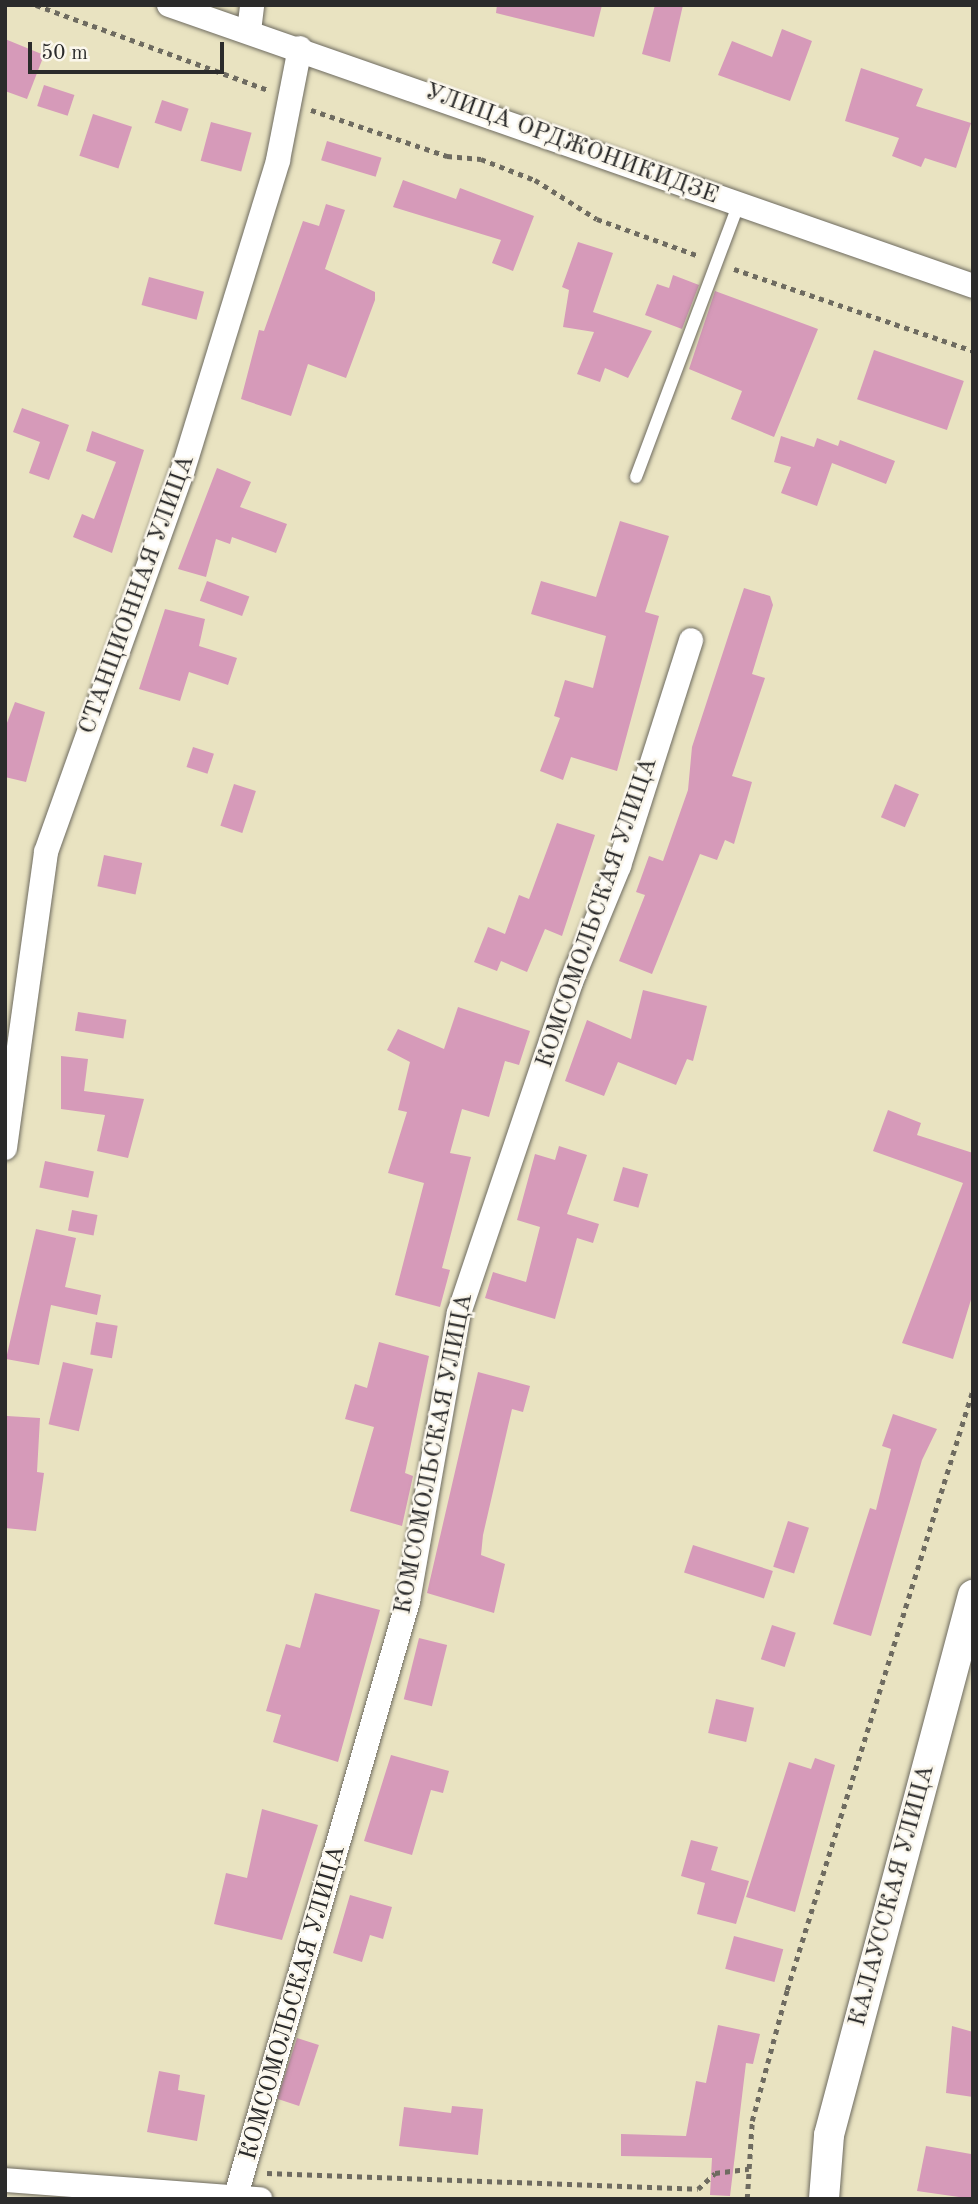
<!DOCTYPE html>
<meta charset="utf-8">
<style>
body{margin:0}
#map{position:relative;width:978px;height:2204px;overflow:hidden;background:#e9e3c1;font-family:"Old Standard TT",serif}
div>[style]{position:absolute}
.building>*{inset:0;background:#d69ab9;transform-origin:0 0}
.path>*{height:4.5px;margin-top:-2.25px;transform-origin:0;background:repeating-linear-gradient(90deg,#6e6b60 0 5px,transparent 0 10px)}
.roads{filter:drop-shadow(0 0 2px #6e6b60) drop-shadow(0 0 2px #6e6b60)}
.service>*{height:12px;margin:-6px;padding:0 6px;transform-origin:6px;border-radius:6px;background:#fff}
.minor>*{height:24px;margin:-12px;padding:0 12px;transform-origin:12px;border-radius:12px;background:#fff}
.tertiary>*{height:30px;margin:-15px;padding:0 15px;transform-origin:15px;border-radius:15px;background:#fff}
span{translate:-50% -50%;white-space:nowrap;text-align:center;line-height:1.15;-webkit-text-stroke:5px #fbf7ec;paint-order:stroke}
.street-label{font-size:24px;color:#2b2b2b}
.frame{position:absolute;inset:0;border:7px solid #2b2b2b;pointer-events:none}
.scale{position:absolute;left:28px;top:42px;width:196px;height:32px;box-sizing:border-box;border:4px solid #2b2b2b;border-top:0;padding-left:9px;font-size:21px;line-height:24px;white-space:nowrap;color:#2b2b2b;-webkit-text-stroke:5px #fbf7ec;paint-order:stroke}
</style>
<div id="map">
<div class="building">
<div style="clip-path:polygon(497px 5px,602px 5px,594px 37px,496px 13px)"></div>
<div style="clip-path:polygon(655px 5px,683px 5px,670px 62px,642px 54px)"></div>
<div style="clip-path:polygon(782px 29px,812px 41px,790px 101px,718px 75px,732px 41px,772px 57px)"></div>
<div style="clip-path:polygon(5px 39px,44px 55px,27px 99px,5px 91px)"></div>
<div style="clip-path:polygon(861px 68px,923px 89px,916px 106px,971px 123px,956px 168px,925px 158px,921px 167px,892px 156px,899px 138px,845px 121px)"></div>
<div style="left:44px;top:85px;width:32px;height:22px;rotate:18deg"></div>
<div style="left:162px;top:100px;width:28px;height:24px;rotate:18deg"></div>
<div style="left:93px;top:114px;width:41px;height:44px;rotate:18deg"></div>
<div style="left:211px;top:122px;width:42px;height:40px;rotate:15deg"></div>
<div style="left:327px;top:141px;width:57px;height:20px;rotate:17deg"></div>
<div style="clip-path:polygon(403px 180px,456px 199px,460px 188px,534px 216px,513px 271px,492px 263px,501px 240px,393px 207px)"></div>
<div style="clip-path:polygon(326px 204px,345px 210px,325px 269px,375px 292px,375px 300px,346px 378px,308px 364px,291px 416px,241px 399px,259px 330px,264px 331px,303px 221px,319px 226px)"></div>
<div style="clip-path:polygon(578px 242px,613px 253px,593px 312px,652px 331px,628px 378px,605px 368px,600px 382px,577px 374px,594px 332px,563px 327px,569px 290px,562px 287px)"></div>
<div style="clip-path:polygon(673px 275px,699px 285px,682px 329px,645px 315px,657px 284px,669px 288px)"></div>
<div style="left:149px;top:277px;width:57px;height:29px;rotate:15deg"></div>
<div style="clip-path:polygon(715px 291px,818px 329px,774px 437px,731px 419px,742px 391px,689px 369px)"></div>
<div style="left:874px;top:350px;width:95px;height:52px;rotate:19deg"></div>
<div style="clip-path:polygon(22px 408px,69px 425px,49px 480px,29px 473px,40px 442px,13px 432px)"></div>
<div style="clip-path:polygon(92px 431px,144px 450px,112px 553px,73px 537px,82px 514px,94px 519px,116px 462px,86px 451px)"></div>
<div style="clip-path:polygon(781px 436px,814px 447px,817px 438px,838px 446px,840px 440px,895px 461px,886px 484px,832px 463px,817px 506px,781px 493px,791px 467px,774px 462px)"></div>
<div style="clip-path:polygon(217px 468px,251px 482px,240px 507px,287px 524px,276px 553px,232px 537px,230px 544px,216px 539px,206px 577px,178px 569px)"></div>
<div style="clip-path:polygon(620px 521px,669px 536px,645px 612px,659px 616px,617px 771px,571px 757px,563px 780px,540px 771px,560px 718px,554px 716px,565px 680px,593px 688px,606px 636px,531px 614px,541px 581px,596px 597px)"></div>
<div style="left:207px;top:581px;width:45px;height:21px;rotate:20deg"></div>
<div style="clip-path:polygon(744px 588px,770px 596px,773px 605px,752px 674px,765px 678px,732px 776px,752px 782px,734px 844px,725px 840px,717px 860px,700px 854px,652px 974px,619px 961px,645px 895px,636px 892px,649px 856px,663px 861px,688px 790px,692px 747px)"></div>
<div style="clip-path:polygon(165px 609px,205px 619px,199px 646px,237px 658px,228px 685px,189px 672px,180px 701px,139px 689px)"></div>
<div style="clip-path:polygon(15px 702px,45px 712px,26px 782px,5px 777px,5px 728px)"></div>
<div style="left:193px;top:747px;width:22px;height:21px;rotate:18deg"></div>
<div style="left:234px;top:784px;width:23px;height:44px;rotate:18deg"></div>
<div style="left:895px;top:784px;width:26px;height:36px;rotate:23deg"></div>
<div style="clip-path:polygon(557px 823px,595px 835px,562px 936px,545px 929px,527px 972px,501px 961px,497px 971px,474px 962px,488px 927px,505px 934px,519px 895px,529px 899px)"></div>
<div style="left:104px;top:855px;width:39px;height:32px;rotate:12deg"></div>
<div style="clip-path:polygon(643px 990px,707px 1006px,693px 1061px,687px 1059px,676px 1085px,618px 1062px,604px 1096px,565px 1081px,587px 1020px,631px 1039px)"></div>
<div style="clip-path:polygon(458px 1007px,530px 1031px,519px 1065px,505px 1061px,489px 1117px,462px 1109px,450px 1153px,471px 1157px,442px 1268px,450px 1270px,440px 1307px,395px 1295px,424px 1183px,388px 1173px,407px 1112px,398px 1110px,410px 1062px,387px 1050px,398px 1029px,444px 1049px)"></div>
<div style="left:78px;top:1012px;width:49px;height:19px;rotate:9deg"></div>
<div style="clip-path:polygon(61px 1056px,88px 1059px,84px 1091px,144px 1099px,128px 1158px,97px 1151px,105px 1115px,61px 1109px)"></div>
<div style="clip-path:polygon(888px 1110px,921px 1123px,917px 1135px,973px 1153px,973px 1293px,953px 1359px,902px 1343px,963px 1183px,873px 1151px)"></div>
<div style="clip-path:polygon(559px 1146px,587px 1155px,567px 1214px,599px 1224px,593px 1243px,577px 1238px,555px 1319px,485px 1298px,493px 1272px,526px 1282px,540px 1227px,517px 1220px,535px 1154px,555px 1160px)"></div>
<div style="left:45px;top:1161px;width:50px;height:27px;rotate:12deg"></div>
<div style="left:623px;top:1167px;width:26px;height:35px;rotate:16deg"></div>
<div style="left:72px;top:1210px;width:26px;height:21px;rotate:11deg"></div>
<div style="clip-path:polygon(36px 1229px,76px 1238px,65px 1287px,101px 1295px,97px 1315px,51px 1305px,39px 1365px,6px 1359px)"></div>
<div style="left:96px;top:1322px;width:22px;height:33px;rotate:10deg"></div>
<div style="clip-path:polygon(379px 1342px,429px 1356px,405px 1473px,413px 1476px,402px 1526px,350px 1511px,374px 1427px,345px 1419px,355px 1384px,367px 1388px)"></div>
<div style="left:63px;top:1362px;width:31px;height:64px;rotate:13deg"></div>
<div style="clip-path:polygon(478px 1372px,530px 1386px,523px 1412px,512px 1409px,483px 1535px,481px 1555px,505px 1564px,494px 1613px,427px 1593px)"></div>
<div style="clip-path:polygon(893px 1414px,937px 1429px,922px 1460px,871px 1636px,833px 1624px,870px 1508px,876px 1510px,891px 1449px,882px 1446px)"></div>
<div style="clip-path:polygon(7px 1416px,40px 1418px,37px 1472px,44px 1473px,36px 1531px,5px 1528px)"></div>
<div style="left:788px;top:1521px;width:22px;height:48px;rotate:18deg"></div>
<div style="left:693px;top:1545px;width:84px;height:29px;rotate:18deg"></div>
<div style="clip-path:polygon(315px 1593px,380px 1610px,338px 1762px,273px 1742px,281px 1715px,266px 1711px,286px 1644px,300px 1648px)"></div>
<div style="left:772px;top:1625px;width:25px;height:36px;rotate:18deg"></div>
<div style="left:419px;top:1638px;width:29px;height:63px;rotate:14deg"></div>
<div style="left:716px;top:1699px;width:39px;height:35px;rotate:13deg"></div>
<div style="clip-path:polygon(391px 1755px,449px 1771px,443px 1793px,431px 1790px,412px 1855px,364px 1841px)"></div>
<div style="clip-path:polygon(815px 1758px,835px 1765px,795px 1912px,746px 1897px,789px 1762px,811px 1769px)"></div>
<div style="clip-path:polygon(262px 1809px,318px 1825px,282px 1940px,214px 1924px,226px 1873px,247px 1878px)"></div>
<div style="clip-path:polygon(691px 1840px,718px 1847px,711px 1870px,749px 1881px,736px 1924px,697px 1914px,705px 1883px,681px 1876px)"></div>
<div style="clip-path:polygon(350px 1895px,392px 1907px,383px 1939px,370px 1935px,362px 1962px,333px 1953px)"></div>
<div style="left:734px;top:1936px;width:51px;height:34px;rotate:15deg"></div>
<div style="clip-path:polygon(718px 2025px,760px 2034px,753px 2064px,746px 2063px,730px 2196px,710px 2195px,712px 2158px,621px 2156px,621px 2134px,686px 2136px,696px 2081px,706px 2083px)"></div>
<div style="clip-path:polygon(952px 2026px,973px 2032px,973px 2097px,946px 2093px)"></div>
<div style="left:297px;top:2038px;width:23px;height:64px;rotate:18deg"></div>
<div style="clip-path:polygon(159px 2071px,180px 2075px,178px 2090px,205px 2095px,197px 2141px,147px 2132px)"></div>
<div style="clip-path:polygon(452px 2106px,483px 2109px,478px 2155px,399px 2146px,404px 2107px,451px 2113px)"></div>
<div style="clip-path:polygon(926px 2146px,971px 2154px,973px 2199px,917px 2191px)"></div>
</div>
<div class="path">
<div style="left:36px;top:5px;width:247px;rotate:20.1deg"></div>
<div style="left:311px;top:110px;width:144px;rotate:18.7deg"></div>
<div style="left:447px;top:156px;width:34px;rotate:5deg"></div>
<div style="left:481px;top:159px;width:58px;rotate:21.3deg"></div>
<div style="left:535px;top:180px;width:73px;rotate:32.2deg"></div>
<div style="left:597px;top:219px;width:109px;rotate:19.9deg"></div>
<div style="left:734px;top:269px;width:253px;rotate:18.9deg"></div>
<div style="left:267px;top:2173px;width:431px;rotate:2.1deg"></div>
<div style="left:698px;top:2189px;width:23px;rotate:-43deg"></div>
<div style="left:715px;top:2173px;width:34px;rotate:-7deg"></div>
<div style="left:747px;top:2199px;width:78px;rotate:-86.3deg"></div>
<div style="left:752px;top:2121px;width:136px;rotate:-75deg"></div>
<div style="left:787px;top:1990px;width:629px;rotate:-72.8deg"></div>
</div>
<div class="roads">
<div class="service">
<div style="left:636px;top:477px;width:290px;rotate:-69.4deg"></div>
</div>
<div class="minor">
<div style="left:169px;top:5px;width:852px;rotate:19.26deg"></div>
<div style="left:249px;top:31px;width:26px;rotate:-83deg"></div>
<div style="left:5px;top:1148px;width:299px;rotate:-82.1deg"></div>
<div style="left:46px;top:852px;width:403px;rotate:-70.3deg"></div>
<div style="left:182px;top:473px;width:327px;rotate:-72.9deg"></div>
<div style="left:278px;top:160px;width:114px;rotate:-78.9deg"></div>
<div style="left:5px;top:2180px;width:256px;rotate:4.3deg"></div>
<div style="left:235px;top:2199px;width:623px;rotate:-73.86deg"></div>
<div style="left:408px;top:1601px;width:292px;rotate:-80deg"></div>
<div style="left:459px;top:1313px;width:349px;rotate:-71.3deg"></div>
<div style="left:571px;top:982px;width:126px;rotate:-67.5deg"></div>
<div style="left:619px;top:866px;width:237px;rotate:-72.3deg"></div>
</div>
<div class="tertiary">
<div style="left:824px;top:2199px;width:64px;rotate:-85.5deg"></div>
<div style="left:829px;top:2135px;width:559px;rotate:-75.07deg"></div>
</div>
</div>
<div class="street-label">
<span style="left:571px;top:145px;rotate:20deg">УЛИЦА ОРДЖОНИКИДЗЕ</span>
<span style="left:138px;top:595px;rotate:-70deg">СТАНЦИОННАЯ УЛИЦА</span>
<span style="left:598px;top:913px;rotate:-71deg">КОМСОМОЛЬСКАЯ УЛИЦА</span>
<span style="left:435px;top:1454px;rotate:-79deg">КОМСОМОЛЬСКАЯ УЛИЦА</span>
<span style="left:893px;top:1896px;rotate:-75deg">КАЛАУССКАЯ УЛИЦА</span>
<span style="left:294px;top:2003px;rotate:-74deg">КОМСОМОЛЬСКАЯ УЛИЦА</span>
</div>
<div class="frame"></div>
<div class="scale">50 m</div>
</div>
